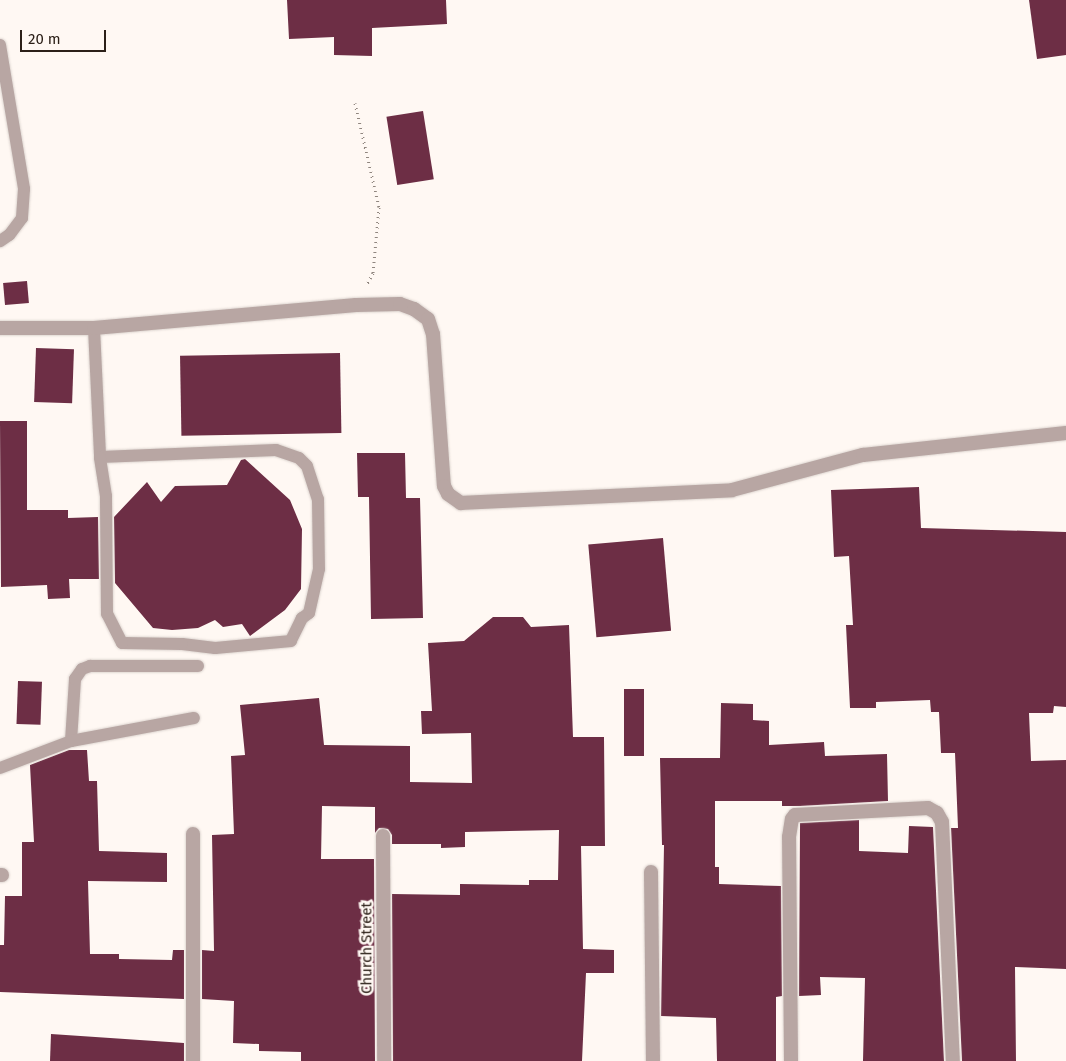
<!DOCTYPE html>
<style>
body{margin:0}
#map{position:relative;width:1066px;height:1061px;overflow:hidden;background:#fff8f3;font-family:"Fira Sans",sans-serif}
div>[style]{position:absolute}
.building>*{inset:0;background:#6d2e45;transform-origin:0 0}
.path>*{height:3px;margin-top:-1.5px;transform-origin:0;background:repeating-linear-gradient(90deg,#90867f 0 1px,transparent 0 5px)}
.roads{filter:drop-shadow(0 0 1px #ddd5d0) drop-shadow(0 0 1px #ddd5d0)}
.service>*{height:12px;margin:-6px;padding:0 6px;transform-origin:6px;border-radius:6px;background:#b8a6a3}
.minor>*{height:14px;margin:-7px;padding:0 7px;transform-origin:7px;border-radius:7px;background:#b8a6a3}
span{translate:-50% -50%;white-space:nowrap;text-align:center;line-height:1.15;-webkit-text-stroke:5px #fff8f3;paint-order:stroke}
.street-label{font-size:15px;color:#2c2018}
.scale{position:absolute;left:20px;top:30px;width:86px;height:22px;box-sizing:border-box;border:2px solid #2c2018;border-top:0;padding-left:6px;font-size:15px;line-height:18px;white-space:nowrap;color:#2c2018;-webkit-text-stroke:4px #fff8f3;paint-order:stroke}
</style>
<div id="map">
<div class="building">
<div style="clip-path:polygon(287px 0,446px 0,447px 24px,372px 28px,372px 56px,334px 55px,334px 37px,289px 39px)"></div>
<div style="clip-path:polygon(1029px 0,1066px 0,1066px 55px,1037px 59px)"></div>
<div style="left:423px;top:111px;width:69px;height:37px;rotate:81deg"></div>
<div style="left:27px;top:281px;width:22px;height:24px;rotate:85deg"></div>
<div style="left:36px;top:348px;width:38px;height:54px;rotate:2deg"></div>
<div style="left:340px;top:353px;width:80px;height:160px;rotate:89deg"></div>
<div style="clip-path:polygon(0 421px,27px 421px,27px 510px,68px 510px,68px 518px,98px 517px,99px 579px,69px 579px,70px 598px,48px 599px,47px 585px,1px 587px)"></div>
<div style="clip-path:polygon(357px 453px,405px 453px,406px 498px,420px 498px,423px 618px,371px 619px,369px 497px,358px 497px)"></div>
<div style="clip-path:polygon(245px 459px,290px 500px,302px 529px,301px 589px,285px 610px,250px 636px,242px 624px,223px 627px,215px 620px,198px 628px,172px 630px,153px 628px,115px 583px,114px 517px,147px 482px,161px 502px,175px 486px,227px 485px,241px 460px)"></div>
<div style="clip-path:polygon(919px 487px,921px 528px,1066px 532px,1066px 707px,1054px 706px,1053px 713px,1029px 713px,1031px 761px,1066px 760px,1066px 969px,1015px 967px,1016px 1061px,962px 1061px,951px 828px,958px 828px,955px 753px,941px 753px,939px 712px,931px 712px,930px 700px,876px 702px,876px 708px,850px 708px,846px 625px,853px 625px,849px 556px,834px 557px,831px 490px)"></div>
<div style="left:663px;top:538px;width:93px;height:75px;rotate:85deg"></div>
<div style="clip-path:polygon(493px 617px,523px 617px,531px 627px,569px 625px,573px 737px,604px 737px,605px 846px,581px 846px,583px 949px,614px 950px,614px 973px,586px 973px,582px 1061px,393px 1061px,392px 894px,460px 895px,460px 884px,529px 885px,529px 880px,558px 880px,559px 830px,465px 832px,465px 847px,441px 848px,441px 844px,392px 844px,392px 835px,388px 829px,379px 828px,375px 833px,375px 807px,322px 806px,321px 859px,374px 859px,375px 1061px,301px 1061px,301px 1052px,259px 1051px,259px 1044px,233px 1043px,234px 1001px,202px 999px,202px 950px,214px 951px,212px 835px,234px 834px,231px 756px,245px 755px,240px 705px,319px 698px,324px 745px,410px 746px,410px 782px,472px 783px,471px 733px,422px 734px,421px 711px,432px 711px,428px 643px,464px 641px)"></div>
<div style="left:18px;top:681px;width:24px;height:43px;rotate:2deg"></div>
<div style="left:624px;top:689px;width:20px;height:67px"></div>
<div style="clip-path:polygon(721px 703px,753px 704px,753px 720px,769px 721px,769px 745px,824px 742px,825px 756px,887px 754px,888px 801px,800px 806px,782px 806px,782px 801px,715px 801px,715px 867px,719px 867px,719px 884px,781px 886px,782px 996px,776px 997px,776px 1061px,717px 1061px,716px 1018px,661px 1016px,664px 845px,662px 845px,660px 758px,720px 758px)"></div>
<div style="clip-path:polygon(69px 750px,87px 750px,89px 781px,97px 781px,99px 851px,167px 853px,167px 882px,88px 881px,90px 954px,119px 954px,119px 959px,172px 960px,173px 950px,184px 950px,184px 999px,0 992px,0 945px,4px 945px,5px 896px,22px 896px,22px 842px,34px 842px,30px 765px)"></div>
<div style="clip-path:polygon(859px 820px,859px 851px,908px 853px,909px 826px,933px 827px,944px 1061px,863px 1061px,865px 978px,820px 977px,821px 995px,799px 996px,800px 823px)"></div>
<div style="clip-path:polygon(51px 1034px,184px 1043px,184px 1061px,50px 1061px)"></div>
</div>
<div class="path">
<div style="left:355px;top:103px;width:107px;rotate:77deg"></div>
<div style="left:379px;top:207px;width:66px;rotate:95.2deg"></div>
<div style="left:373px;top:273px;width:13px;rotate:119deg"></div>
</div>
<div class="roads">
<div class="service">
<div style="left:0;top:45px;width:146px;rotate:80.5deg"></div>
<div style="left:24px;top:189px;width:29px;rotate:94deg"></div>
<div style="left:22px;top:218px;width:21px;rotate:127deg"></div>
<div style="left:9px;top:235px;width:11px;rotate:146deg"></div>
<div style="left:94px;top:328px;width:129px;rotate:87.3deg"></div>
<div style="left:100px;top:457px;width:176px;rotate:-2.3deg"></div>
<div style="left:276px;top:450px;width:24px;rotate:19deg"></div>
<div style="left:299px;top:458px;width:11px;rotate:45deg"></div>
<div style="left:307px;top:466px;width:35px;rotate:72deg"></div>
<div style="left:318px;top:499px;width:70px;rotate:89.2deg"></div>
<div style="left:319px;top:569px;width:45px;rotate:102.8deg"></div>
<div style="left:309px;top:613px;width:9px;rotate:144deg"></div>
<div style="left:302px;top:618px;width:25px;rotate:116deg"></div>
<div style="left:291px;top:641px;width:76px;rotate:174.7deg"></div>
<div style="left:215px;top:648px;width:33px;rotate:-173deg"></div>
<div style="left:182px;top:644px;width:60px;rotate:-179deg"></div>
<div style="left:122px;top:643px;width:33px;rotate:-117deg"></div>
<div style="left:107px;top:614px;width:118px;rotate:-90.5deg"></div>
<div style="left:106px;top:496px;width:39px;rotate:-99deg"></div>
<div style="left:71px;top:741px;width:62px;rotate:-86.3deg"></div>
<div style="left:75px;top:679px;width:12px;rotate:-55deg"></div>
<div style="left:82px;top:669px;width:9px;rotate:-21deg"></div>
<div style="left:90px;top:666px;width:108px"></div>
<div style="left:0;top:768px;width:76px;rotate:-20.8deg"></div>
<div style="left:71px;top:741px;width:125px;rotate:-10.6deg"></div>
</div>
<div class="minor">
<div style="left:0;top:328px;width:94px"></div>
<div style="left:94px;top:328px;width:263px;rotate:-5deg"></div>
<div style="left:356px;top:305px;width:44px;rotate:-1.3deg"></div>
<div style="left:400px;top:304px;width:15px;rotate:20deg"></div>
<div style="left:414px;top:309px;width:17px;rotate:36deg"></div>
<div style="left:428px;top:319px;width:16px;rotate:72deg"></div>
<div style="left:433px;top:334px;width:152px;rotate:85.9deg"></div>
<div style="left:444px;top:486px;width:9px;rotate:63deg"></div>
<div style="left:448px;top:494px;width:16px;rotate:35deg"></div>
<div style="left:461px;top:503px;width:271px;rotate:-2.7deg"></div>
<div style="left:732px;top:490px;width:136px;rotate:-15deg"></div>
<div style="left:863px;top:455px;width:204px;rotate:-6.2deg"></div>
<div style="left:193px;top:834px;width:227px;rotate:90deg"></div>
<div style="left:383px;top:836px;width:225px;rotate:89.7deg"></div>
<div style="left:651px;top:872px;width:189px;rotate:89.4deg"></div>
<div style="left:0;top:875px;width:2px"></div>
<div style="left:791px;top:1061px;width:224px;rotate:-90.5deg"></div>
<div style="left:789px;top:837px;width:18px;rotate:-81deg"></div>
<div style="left:792px;top:819px;width:5px;rotate:-53deg"></div>
<div style="left:795px;top:815px;width:133px;rotate:-3deg"></div>
<div style="left:928px;top:808px;width:10px;rotate:29deg"></div>
<div style="left:937px;top:813px;width:10px;rotate:61deg"></div>
<div style="left:942px;top:822px;width:239px;rotate:87.4deg"></div>
</div>
</div>
<div class="street-label">
<span style="left:367px;top:948px;rotate:-90deg">Church Street</span>
</div>
<div class="scale">20 m</div>
</div>
